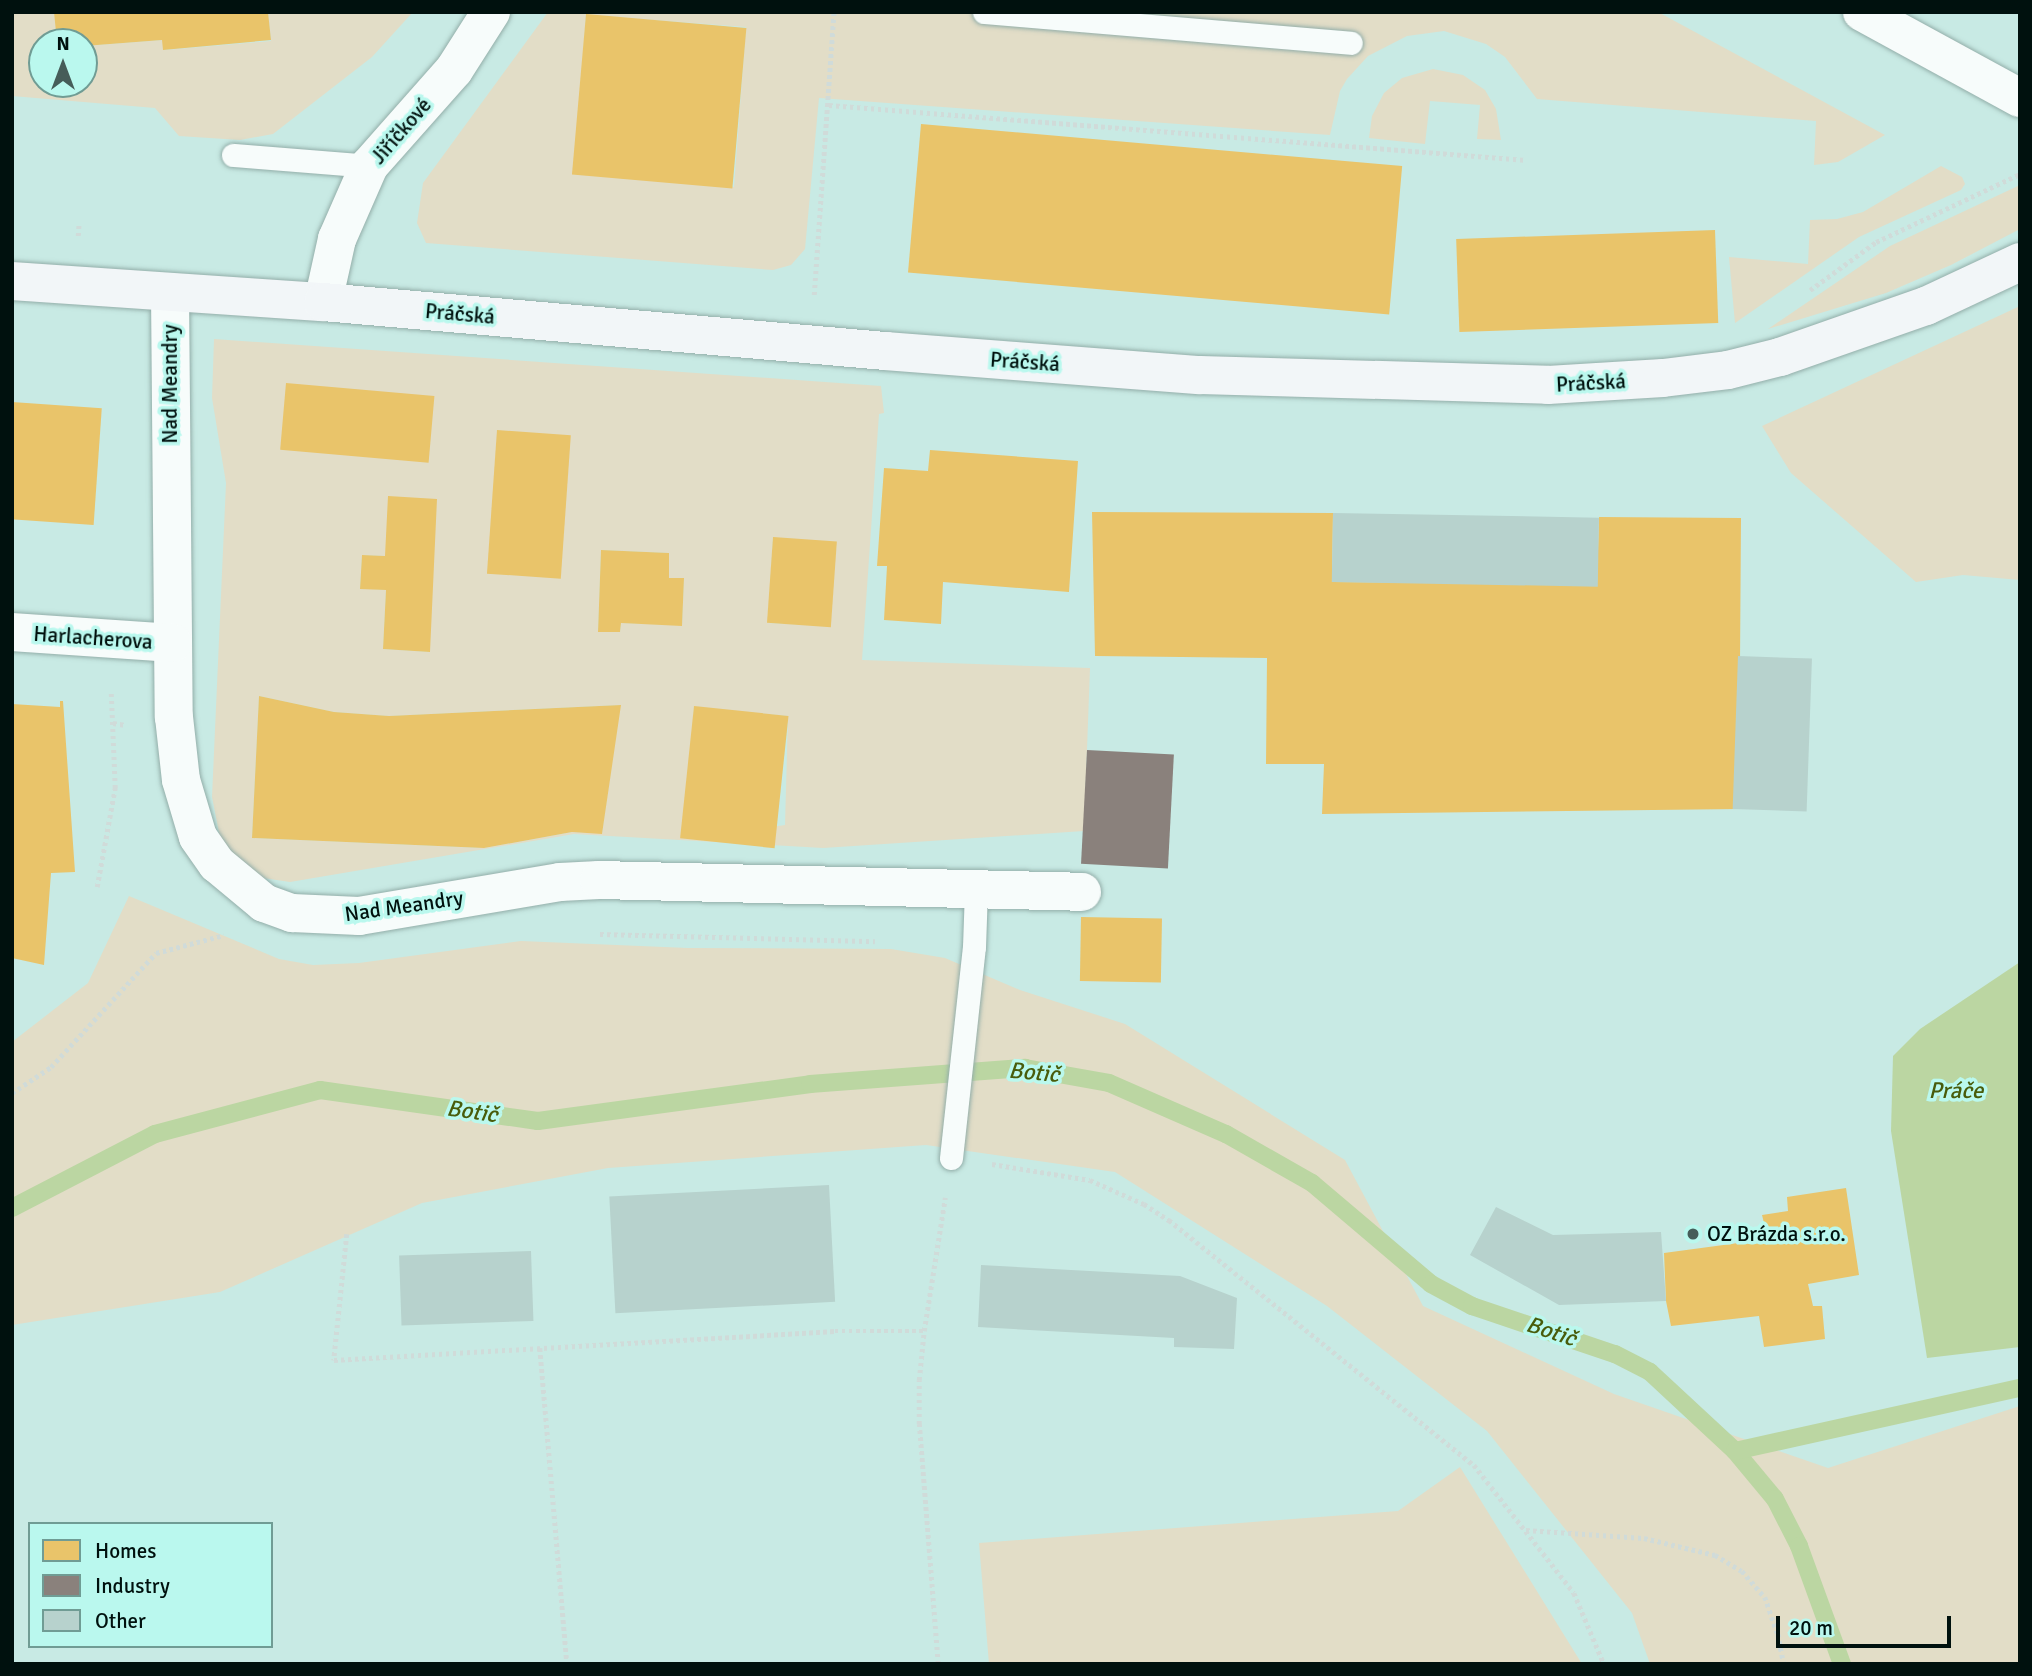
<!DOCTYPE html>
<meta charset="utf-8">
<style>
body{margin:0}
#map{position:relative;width:2032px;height:1676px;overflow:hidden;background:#c8eae4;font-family:Signika,sans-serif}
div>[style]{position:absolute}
.green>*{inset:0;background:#e2ddc7}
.water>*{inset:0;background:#bbd6a2}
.homes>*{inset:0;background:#e9c46a;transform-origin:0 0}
.industry>*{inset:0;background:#8a817c;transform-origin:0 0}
.stream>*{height:18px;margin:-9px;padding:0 9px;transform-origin:9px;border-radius:9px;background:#bbd6a2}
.building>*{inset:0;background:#b7d2cd;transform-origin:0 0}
.path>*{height:4.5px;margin-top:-2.25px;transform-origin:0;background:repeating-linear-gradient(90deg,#d0dbd9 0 3.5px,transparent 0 7px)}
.roads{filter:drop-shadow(0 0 2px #93aea9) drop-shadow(0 0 2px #93aea9)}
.lane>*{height:23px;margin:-11.5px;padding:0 11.5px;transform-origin:11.5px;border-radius:11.5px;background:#f7fcfb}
.street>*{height:38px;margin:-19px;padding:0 19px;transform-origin:19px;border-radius:19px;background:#f7fcfb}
.secondary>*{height:38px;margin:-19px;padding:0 19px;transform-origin:19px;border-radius:19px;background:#f2f6f8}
.dots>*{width:19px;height:19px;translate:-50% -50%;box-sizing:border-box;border:4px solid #baf8ee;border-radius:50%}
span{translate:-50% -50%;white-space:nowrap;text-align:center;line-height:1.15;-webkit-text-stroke:7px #baf8ee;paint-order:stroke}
.street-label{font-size:21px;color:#00110e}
.poi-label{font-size:21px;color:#00110e}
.left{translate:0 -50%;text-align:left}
.water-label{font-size:23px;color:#485c0b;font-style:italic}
.frame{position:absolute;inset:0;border:14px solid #00110e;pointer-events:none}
.legend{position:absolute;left:28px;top:1522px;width:245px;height:126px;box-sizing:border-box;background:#baf8ee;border:2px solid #709c94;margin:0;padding:9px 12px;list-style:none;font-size:21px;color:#00110e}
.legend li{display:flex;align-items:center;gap:14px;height:35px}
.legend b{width:35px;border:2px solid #709c94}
.north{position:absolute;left:28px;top:28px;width:70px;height:70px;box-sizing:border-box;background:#baf8ee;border:2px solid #709c94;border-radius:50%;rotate:0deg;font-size:19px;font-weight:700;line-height:28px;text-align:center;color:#00110e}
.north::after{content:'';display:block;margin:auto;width:24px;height:32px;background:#465d59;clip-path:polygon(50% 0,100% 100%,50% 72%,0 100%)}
.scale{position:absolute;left:1776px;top:1616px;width:175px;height:32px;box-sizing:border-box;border:4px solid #00110e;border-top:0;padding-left:9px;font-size:21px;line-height:24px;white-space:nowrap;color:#00110e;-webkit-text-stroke:5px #baf8ee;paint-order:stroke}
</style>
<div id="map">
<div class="green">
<div style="clip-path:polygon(12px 12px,56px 12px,58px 42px,42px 42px,42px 84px,84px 84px,84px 46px,163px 40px,165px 50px,271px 41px,268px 12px,413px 12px,372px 57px,273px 134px,240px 140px,179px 136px,155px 108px,12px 96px)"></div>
<div style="clip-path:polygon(evenodd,548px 12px,1658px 12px,1885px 135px,1838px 162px,1814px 165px,1816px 121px,1537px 99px,1505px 57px,1486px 44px,1444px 31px,1407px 36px,1368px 56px,1347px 79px,1340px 91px,1330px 135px,819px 98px,805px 249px,791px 265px,773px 270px,426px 243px,417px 223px,423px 183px,548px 12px,586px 15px,746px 27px,734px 187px,574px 174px,586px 15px)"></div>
<div style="clip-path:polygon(1433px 69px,1463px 75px,1485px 90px,1496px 109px,1501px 140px,1477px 139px,1480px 105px,1430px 101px,1425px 144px,1369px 138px,1372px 116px,1384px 93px,1402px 78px)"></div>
<div style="clip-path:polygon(1941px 166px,1962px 177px,1965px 184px,1961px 190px,1859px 237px,1735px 323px,1729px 257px,1808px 264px,1810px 220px,1837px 219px,1863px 212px)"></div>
<div style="clip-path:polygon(2020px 185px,2020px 229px,1951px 265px,1886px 293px,1768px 329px,1890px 246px)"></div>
<div style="clip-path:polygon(2020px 306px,2020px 580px,1963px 575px,1916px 582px,1791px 473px,1762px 426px)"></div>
<div style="clip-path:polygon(evenodd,214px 339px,881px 386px,884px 413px,879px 414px,862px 660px,1090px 668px,1084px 831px,823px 848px,574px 834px,290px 882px,263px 878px,223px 853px,212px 797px,226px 483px,212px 398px,214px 339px,773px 537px,831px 626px,768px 623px,773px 537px,214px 339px,601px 550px,669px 553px,669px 578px,684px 578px,682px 625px,621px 623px,620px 632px,598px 631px,601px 550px,214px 339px,362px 555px,385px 556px,430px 652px,383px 649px,386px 590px,360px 588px,362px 555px,214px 339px,259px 696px,334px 712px,389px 716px,620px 705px,602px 833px,572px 832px,484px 848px,252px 838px,259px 696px,214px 339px,694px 707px,788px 716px,785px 825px,685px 839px,694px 707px)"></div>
<div style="clip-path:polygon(129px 896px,279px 959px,313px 965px,359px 963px,521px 941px,688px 948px,891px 949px,945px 958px,1020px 990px,1125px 1024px,1345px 1160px,1423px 1306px,1614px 1394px,1828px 1468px,2020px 1406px,2020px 1664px,1650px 1664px,1632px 1613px,1487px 1431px,1327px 1306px,1115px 1172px,926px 1145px,608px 1168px,422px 1203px,220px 1292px,12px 1325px,12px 1042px,88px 983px)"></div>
<div style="clip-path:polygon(1460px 1467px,1582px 1664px,989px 1664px,979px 1543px,1398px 1511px)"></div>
</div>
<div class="water">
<div style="clip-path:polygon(2020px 962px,2020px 1347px,1927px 1358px,1891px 1131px,1893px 1056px,1920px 1029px)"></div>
</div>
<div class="homes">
<div style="clip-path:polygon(54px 12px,268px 12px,271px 40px,163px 50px,162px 40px,84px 46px,84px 42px,57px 42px)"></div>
<div style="left:586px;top:14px;width:161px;height:161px;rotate:5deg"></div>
<div style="left:921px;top:124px;width:483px;height:149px;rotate:5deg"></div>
<div style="left:1715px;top:230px;width:93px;height:259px;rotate:88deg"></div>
<div style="left:286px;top:383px;width:149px;height:67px;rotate:5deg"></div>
<div style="left:12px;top:402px;width:90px;height:117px;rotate:4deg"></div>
<div style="left:497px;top:430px;width:74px;height:144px;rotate:4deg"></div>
<div style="clip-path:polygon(930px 450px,1078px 461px,1069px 592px,943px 582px,941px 624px,884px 620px,887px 566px,877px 566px,884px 468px,928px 471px)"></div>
<div style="clip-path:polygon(388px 496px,437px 499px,430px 652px,383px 649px,386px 590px,360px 589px,362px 555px,385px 556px)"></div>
<div style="clip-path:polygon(1092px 512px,1333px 513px,1332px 582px,1597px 584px,1599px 517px,1741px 518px,1739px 809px,1322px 814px,1324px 764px,1266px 764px,1267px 658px,1095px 656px)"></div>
<div style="left:773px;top:537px;width:64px;height:86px;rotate:4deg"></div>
<div style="clip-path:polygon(601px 550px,669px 553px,669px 578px,684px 578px,682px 626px,621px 623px,620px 632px,598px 632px)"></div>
<div style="clip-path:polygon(259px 696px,334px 712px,389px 716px,621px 705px,602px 834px,572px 832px,484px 848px,252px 838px)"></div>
<div style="clip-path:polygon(60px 701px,63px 701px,75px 872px,51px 873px,44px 965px,12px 958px,12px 704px,60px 707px)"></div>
<div style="left:694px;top:706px;width:95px;height:133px;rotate:6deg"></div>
<div style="left:1081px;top:917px;width:81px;height:64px;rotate:1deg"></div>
<div style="clip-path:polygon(1846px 1188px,1859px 1275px,1808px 1284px,1813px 1306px,1822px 1306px,1825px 1339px,1764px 1347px,1759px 1316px,1671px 1326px,1666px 1301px,1664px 1253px,1768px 1239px,1762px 1215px,1788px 1211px,1787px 1197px)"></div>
</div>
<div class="industry">
<div style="left:1087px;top:750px;width:87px;height:114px;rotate:3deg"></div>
</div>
<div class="stream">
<div style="left:12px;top:1208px;width:161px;rotate:-27.4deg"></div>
<div style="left:155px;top:1134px;width:171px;rotate:-14.9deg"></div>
<div style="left:320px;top:1090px;width:220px;rotate:8.1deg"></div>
<div style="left:538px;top:1121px;width:275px;rotate:-7.7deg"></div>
<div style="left:810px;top:1084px;width:216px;rotate:-4.3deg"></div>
<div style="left:1025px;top:1068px;width:85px;rotate:10.1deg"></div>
<div style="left:1109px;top:1083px;width:128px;rotate:23.6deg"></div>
<div style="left:1226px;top:1134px;width:99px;rotate:29.7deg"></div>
<div style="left:1312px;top:1183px;width:156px;rotate:40.3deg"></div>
<div style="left:1431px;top:1284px;width:47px;rotate:28.2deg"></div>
<div style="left:1472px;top:1306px;width:151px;rotate:18.6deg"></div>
<div style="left:1615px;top:1354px;width:39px;rotate:27deg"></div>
<div style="left:1650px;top:1372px;width:116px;rotate:42.9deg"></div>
<div style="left:1735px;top:1451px;width:62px;rotate:50.2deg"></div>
<div style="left:1775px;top:1499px;width:53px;rotate:62.9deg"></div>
<div style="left:1799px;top:1546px;width:126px;rotate:70deg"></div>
<div style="left:1735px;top:1451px;width:292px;rotate:-12.5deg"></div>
</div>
<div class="building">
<div style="left:1333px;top:513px;width:266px;height:69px;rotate:1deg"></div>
<div style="left:1738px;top:656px;width:74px;height:153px;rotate:2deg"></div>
<div style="left:829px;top:1185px;width:117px;height:220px;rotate:87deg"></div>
<div style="clip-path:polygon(1496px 1207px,1553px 1235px,1661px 1232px,1666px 1301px,1559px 1305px,1470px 1255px)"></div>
<div style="left:531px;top:1251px;width:70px;height:132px;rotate:88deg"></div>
<div style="clip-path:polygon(981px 1265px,1180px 1276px,1237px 1298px,1234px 1349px,1174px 1347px,1174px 1338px,978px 1327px)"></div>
</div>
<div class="path">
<div style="left:829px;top:105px;width:700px;rotate:4.51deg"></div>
<div style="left:78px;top:236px;width:13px;rotate:-86deg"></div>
<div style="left:1810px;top:290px;width:82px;rotate:-36deg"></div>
<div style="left:1876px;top:242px;width:159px;rotate:-25.3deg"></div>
<div style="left:814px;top:295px;width:284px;rotate:-86deg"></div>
<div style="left:113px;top:723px;width:13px;rotate:9deg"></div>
<div style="left:97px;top:887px;width:101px;rotate:-79.7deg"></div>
<div style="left:115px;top:788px;width:96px;rotate:-92.4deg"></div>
<div style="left:600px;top:934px;width:275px;rotate:1.5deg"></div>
<div style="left:12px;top:1093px;width:47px;rotate:-33.7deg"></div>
<div style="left:51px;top:1067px;width:155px;rotate:-47.4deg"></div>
<div style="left:156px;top:953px;width:70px;rotate:-14.8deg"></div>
<div style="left:992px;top:1164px;width:99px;rotate:9.3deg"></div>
<div style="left:1090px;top:1180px;width:59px;rotate:24deg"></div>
<div style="left:1144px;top:1204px;width:30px;rotate:33deg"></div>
<div style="left:1169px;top:1220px;width:391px;rotate:38.8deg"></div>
<div style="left:1474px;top:1465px;width:162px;rotate:52deg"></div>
<div style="left:1574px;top:1593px;width:77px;rotate:67.1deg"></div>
<div style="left:347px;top:1234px;width:127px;rotate:95.9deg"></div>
<div style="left:334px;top:1360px;width:502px;rotate:-3.31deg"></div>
<div style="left:835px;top:1331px;width:89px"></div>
<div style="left:540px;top:1348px;width:317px;rotate:85.1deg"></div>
<div style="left:1526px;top:1530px;width:118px;rotate:3.9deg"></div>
<div style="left:1644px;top:1538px;width:73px;rotate:13.5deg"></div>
<div style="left:1715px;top:1555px;width:31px;rotate:31deg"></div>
<div style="left:1742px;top:1571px;width:35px;rotate:49deg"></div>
<div style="left:1765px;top:1597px;width:39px;rotate:71deg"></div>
<div style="left:1778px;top:1634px;width:31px;rotate:79deg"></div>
<div style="left:938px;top:1664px;width:241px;rotate:-94.5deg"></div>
<div style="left:919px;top:1424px;width:44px;rotate:-90deg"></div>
<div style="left:919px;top:1380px;width:49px;rotate:-84.2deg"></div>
<div style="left:924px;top:1331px;width:135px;rotate:-81deg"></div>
</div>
<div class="roads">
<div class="lane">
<div style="left:984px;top:12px;width:368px;rotate:4.8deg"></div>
<div style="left:233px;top:155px;width:136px;rotate:4.6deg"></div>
<div style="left:951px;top:1158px;width:212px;rotate:-83.8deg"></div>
<div style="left:974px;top:947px;width:57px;rotate:-88deg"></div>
</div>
<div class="street">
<div style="left:1862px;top:12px;width:180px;rotate:28.6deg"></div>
<div style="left:170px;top:292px;width:425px;rotate:89.5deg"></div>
<div style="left:174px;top:717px;width:63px;rotate:83.7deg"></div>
<div style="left:181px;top:780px;width:59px;rotate:73.4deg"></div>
<div style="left:198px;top:837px;width:33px;rotate:55deg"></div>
<div style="left:217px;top:864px;width:61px;rotate:39.7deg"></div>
<div style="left:264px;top:903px;width:30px;rotate:20deg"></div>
<div style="left:292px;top:913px;width:67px;rotate:2.6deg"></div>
<div style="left:359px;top:916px;width:204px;rotate:-9.6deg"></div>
<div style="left:560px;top:882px;width:39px;rotate:-3deg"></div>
<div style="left:599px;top:880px;width:483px;rotate:1.4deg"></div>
<div style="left:323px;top:302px;width:65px;rotate:-77.5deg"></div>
<div style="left:337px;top:239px;width:80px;rotate:-66.3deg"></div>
<div style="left:369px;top:166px;width:128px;rotate:-48.5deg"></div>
<div style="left:454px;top:70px;width:69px;rotate:-57.5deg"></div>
<div style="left:12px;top:632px;width:161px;rotate:3.9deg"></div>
</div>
<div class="secondary">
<div style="left:12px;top:281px;width:312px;rotate:3.9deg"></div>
<div style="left:323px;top:302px;width:564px;rotate:4.98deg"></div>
<div style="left:885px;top:351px;width:316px;rotate:4.4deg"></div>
<div style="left:1200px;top:375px;width:348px;rotate:1.6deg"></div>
<div style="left:1548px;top:385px;width:115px;rotate:-3.5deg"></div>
<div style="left:1663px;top:378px;width:65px;rotate:-7deg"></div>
<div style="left:1728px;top:370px;width:54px;rotate:-14deg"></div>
<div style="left:1780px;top:357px;width:155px;rotate:-19.3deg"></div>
<div style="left:1926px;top:306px;width:104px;rotate:-25.1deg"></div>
</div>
</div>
<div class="dots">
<div style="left:1693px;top:1234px;background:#465d59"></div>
</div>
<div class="street-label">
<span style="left:401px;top:131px;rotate:-49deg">Jiříčkové</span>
<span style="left:460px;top:314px;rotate:5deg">Práčská</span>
<span style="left:1025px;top:362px;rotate:4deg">Práčská</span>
<span style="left:1591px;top:383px;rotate:-3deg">Práčská</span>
<span style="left:170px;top:384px;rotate:-90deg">Nad Meandry</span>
<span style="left:93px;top:638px;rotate:4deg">Harlacherova</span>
<span style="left:404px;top:906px;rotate:-8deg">Nad Meandry</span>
</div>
<div class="poi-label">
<span class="left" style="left:1707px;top:1234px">OZ Brázda s.r.o.</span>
</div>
<div class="water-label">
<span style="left:1034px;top:1073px;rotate:5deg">Botič</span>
<span style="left:1956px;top:1091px">Práče</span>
<span style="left:472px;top:1112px;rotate:8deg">Botič</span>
<span style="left:1551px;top:1332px;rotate:18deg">Botič</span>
</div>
<div class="frame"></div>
<ul class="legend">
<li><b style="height:19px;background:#e9c46a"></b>Homes</li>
<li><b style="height:19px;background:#8a817c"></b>Industry</li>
<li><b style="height:19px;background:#b7d2cd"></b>Other</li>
</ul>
<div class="north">N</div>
<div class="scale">20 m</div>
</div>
